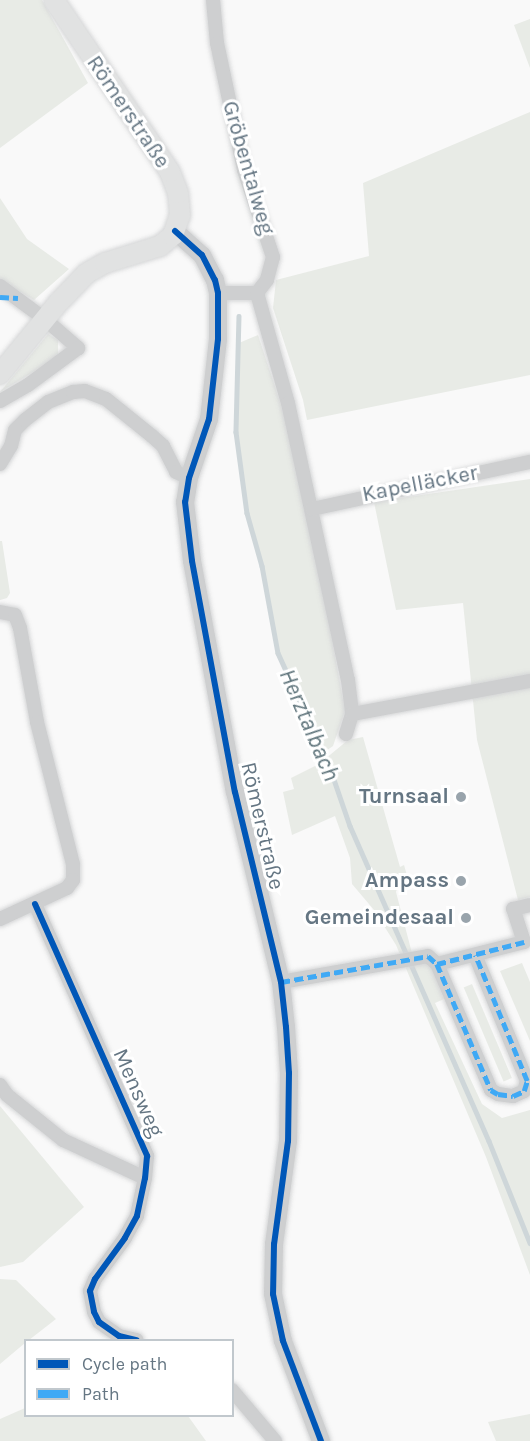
<!DOCTYPE html>
<meta charset="utf-8">
<style>
body{margin:0}
#map{position:relative;width:530px;height:1441px;overflow:hidden;background:#f9f9f9;font-family:Karla,sans-serif}
div>[style]{position:absolute}
.green>*{inset:0;background:#e8ebe6;transform-origin:0 0}
.stream>*{height:4.5px;margin:-2.25px;padding:0 2.25px;transform-origin:2.25px;border-radius:2.25px;background:#ced6d9}
.roads{filter:drop-shadow(0 0 2px #d5d6d7) drop-shadow(0 0 2px #d5d6d7)}
.minor>*{height:14px;margin:-7px;padding:0 7px;transform-origin:7px;border-radius:7px;background:#cecfd0}
.tertiary>*{height:18px;margin:-9px;padding:0 9px;transform-origin:9px;border-radius:9px;background:#cecfd0}
.secondary>*{height:20px;margin:-10px;padding:0 10px;transform-origin:10px;border-radius:10px;background:#e1e2e2}
.quiet>*{height:4.5px;margin-top:-2.25px;transform-origin:0;background:repeating-linear-gradient(90deg,#3fa9f5 0 9px,transparent 0 13.5px)}
.cycleway>*{height:6px;margin:-3px;padding:0 3px;transform-origin:3px;border-radius:3px;background:#0057b8}
.dots>*{width:16px;height:16px;translate:-50% -50%;box-sizing:border-box;border:3px solid #fff;border-radius:50%}
span{translate:-50% -50%;white-space:nowrap;text-align:center;line-height:1.15;-webkit-text-stroke:6px #fff;paint-order:stroke}
.street-label{font-size:22px;color:#657683}
.poi-label{font-size:22px;color:#657683;font-weight:700}
.right{translate:-100% -50%;text-align:right}
.water-label{font-size:24px;color:#60757c;font-style:italic}
.legend{position:absolute;left:24px;top:1339px;width:210px;height:78px;box-sizing:border-box;background:#fff;border:2px solid #c1c8cd;margin:0;padding:8px 10px;list-style:none;font-size:18px;color:#657683}
.legend li{display:flex;align-items:center;gap:12px;height:30px}
.legend b{width:30px;border:2px solid #c1c8cd}
</style>
<div id="map">
<div class="green">
<div style="clip-path:polygon(0 0,42px 0,88px 83px,0 148px)"></div>
<div style="clip-path:polygon(530px 19px,530px 68px,514px 25px)"></div>
<div style="clip-path:polygon(530px 112px,530px 375px,307px 420px,303px 400px,273px 308px,276px 280px,369px 256px,363px 183px)"></div>
<div style="clip-path:polygon(0 198px,27px 239px,69px 269px,34px 300px,0 280px)"></div>
<div style="clip-path:polygon(48px 334px,58px 340px,58px 357px,0 392px)"></div>
<div style="clip-path:polygon(258px 335px,285px 417px,324px 595px,345px 711px,333px 746px,323px 753px,278px 653px,262px 566px,247px 513px,236px 432px,239px 343px)"></div>
<div style="clip-path:polygon(530px 479px,530px 897px,518px 900px,477px 740px,463px 603px,396px 610px,374px 502px)"></div>
<div style="clip-path:polygon(0 541px,2px 541px,10px 593px,7px 598px,0 600px)"></div>
<div style="clip-path:polygon(363px 737px,400px 867px,404px 865px,408px 879px,399px 883px,396px 892px,413px 957px,430px 964px,444px 999px,435px 1003px,482px 1104px,502px 1118px,530px 1110px,530px 1275px,486px 1157px,396px 945px,374px 910px,352px 884px,350px 858px,335px 816px,292px 835px,283px 792px,294px 789px,291px 778px,319px 764px,348px 740px)"></div>
<div style="clip-path:polygon(522px 963px,530px 982px,530px 1041px,500px 971px)"></div>
<div style="left:472px;top:984px;width:102px;height:9px;rotate:67deg"></div>
<div style="clip-path:polygon(0 1106px,84px 1207px,23px 1262px,0 1267px)"></div>
<div style="clip-path:polygon(0 1279px,16px 1280px,56px 1319px,29px 1340px,26px 1340px,25px 1343px,0 1364px)"></div>
<div style="clip-path:polygon(25px 1408px,26px 1416px,188px 1416px,206px 1441px,0 1441px,0 1419px)"></div>
<div style="clip-path:polygon(530px 1414px,530px 1441px,496px 1441px,488px 1422px)"></div>
</div>
<div class="stream">
<div style="left:239px;top:316px;width:116px;rotate:91.5deg"></div>
<div style="left:236px;top:432px;width:82px;rotate:82.3deg"></div>
<div style="left:247px;top:513px;width:55px;rotate:74.2deg"></div>
<div style="left:262px;top:566px;width:88px;rotate:79.6deg"></div>
<div style="left:278px;top:653px;width:123px;rotate:65.5deg"></div>
<div style="left:329px;top:765px;width:65px;rotate:71deg"></div>
<div style="left:350px;top:826px;width:344px;rotate:66.2deg"></div>
<div style="left:489px;top:1141px;width:110px;rotate:68.1deg"></div>
</div>
<div class="roads">
<div class="minor">
<div style="left:213px;top:0;width:43px;rotate:84.7deg"></div>
<div style="left:217px;top:43px;width:130px;rotate:78deg"></div>
<div style="left:244px;top:170px;width:92px;rotate:71.6deg"></div>
<div style="left:273px;top:257px;width:24px;rotate:105deg"></div>
<div style="left:267px;top:280px;width:16px;rotate:128deg"></div>
<div style="left:257px;top:293px;width:39px;rotate:180deg"></div>
<div style="left:0;top:286px;width:57px;rotate:36.5deg"></div>
<div style="left:46px;top:320px;width:43px;rotate:41.2deg"></div>
<div style="left:78px;top:348px;width:62px;rotate:143.5deg"></div>
<div style="left:28px;top:385px;width:32px;rotate:150deg"></div>
<div style="left:257px;top:293px;width:114px;rotate:74.3deg"></div>
<div style="left:288px;top:403px;width:283px;rotate:77.8deg"></div>
<div style="left:348px;top:680px;width:34px;rotate:83deg"></div>
<div style="left:352px;top:714px;width:21px;rotate:107deg"></div>
<div style="left:0;top:464px;width:21px;rotate:-59deg"></div>
<div style="left:11px;top:446px;width:16px;rotate:-76deg"></div>
<div style="left:15px;top:430px;width:14px;rotate:-45deg"></div>
<div style="left:25px;top:420px;width:29px;rotate:-38deg"></div>
<div style="left:48px;top:402px;width:27px;rotate:-22deg"></div>
<div style="left:73px;top:392px;width:12px;rotate:-5deg"></div>
<div style="left:85px;top:391px;width:22px;rotate:21deg"></div>
<div style="left:106px;top:399px;width:59px;rotate:38.8deg"></div>
<div style="left:152px;top:436px;width:15px;rotate:42deg"></div>
<div style="left:163px;top:446px;width:29px;rotate:63deg"></div>
<div style="left:176px;top:472px;width:14px;rotate:25deg"></div>
<div style="left:312px;top:509px;width:223px;rotate:-12.2deg"></div>
<div style="left:0;top:612px;width:15px;rotate:11deg"></div>
<div style="left:15px;top:615px;width:14px;rotate:69deg"></div>
<div style="left:20px;top:628px;width:96px;rotate:79.7deg"></div>
<div style="left:37px;top:722px;width:146px;rotate:75.8deg"></div>
<div style="left:73px;top:864px;width:16px;rotate:90deg"></div>
<div style="left:73px;top:880px;width:10px;rotate:127deg"></div>
<div style="left:67px;top:888px;width:74px;rotate:155.2deg"></div>
<div style="left:352px;top:714px;width:181px;rotate:-10.5deg"></div>
<div style="left:35px;top:904px;width:276px;rotate:66deg"></div>
<div style="left:147px;top:1156px;width:22px;rotate:95deg"></div>
<div style="left:145px;top:1178px;width:39px;rotate:102deg"></div>
<div style="left:137px;top:1216px;width:25px;rotate:119deg"></div>
<div style="left:125px;top:1238px;width:51px;rotate:126.2deg"></div>
<div style="left:95px;top:1279px;width:13px;rotate:113deg"></div>
<div style="left:90px;top:1291px;width:21px;rotate:79deg"></div>
<div style="left:94px;top:1312px;width:11px;rotate:63deg"></div>
<div style="left:99px;top:1322px;width:24px;rotate:35deg"></div>
<div style="left:119px;top:1336px;width:18px;rotate:13deg"></div>
<div style="left:437px;top:964px;width:90px;rotate:-14.2deg"></div>
<div style="left:524px;top:942px;width:35px;rotate:-108deg"></div>
<div style="left:513px;top:909px;width:17px;rotate:-13deg"></div>
<div style="left:281px;top:982px;width:149px;rotate:-10deg"></div>
<div style="left:428px;top:956px;width:12px;rotate:42deg"></div>
<div style="left:437px;top:964px;width:137px;rotate:66.8deg"></div>
<div style="left:491px;top:1090px;width:8px;rotate:30deg"></div>
<div style="left:498px;top:1094px;width:15px;rotate:8deg"></div>
<div style="left:513px;top:1096px;width:12px;rotate:-24deg"></div>
<div style="left:524px;top:1091px;width:10px;rotate:-73deg"></div>
<div style="left:527px;top:1081px;width:136px;rotate:-112.4deg"></div>
<div style="left:0;top:1085px;width:12px;rotate:55deg"></div>
<div style="left:7px;top:1095px;width:72px;rotate:38.8deg"></div>
<div style="left:63px;top:1140px;width:90px;rotate:24.9deg"></div>
<div style="left:232px;top:1390px;width:67px;rotate:49.9deg"></div>
</div>
<div class="tertiary">
<div style="left:175px;top:231px;width:36px;rotate:42deg"></div>
<div style="left:202px;top:255px;width:28px;rotate:63deg"></div>
<div style="left:215px;top:280px;width:13px;rotate:77deg"></div>
<div style="left:218px;top:293px;width:46px;rotate:90deg"></div>
<div style="left:218px;top:339px;width:81px;rotate:96.4deg"></div>
<div style="left:209px;top:419px;width:62px;rotate:108.7deg"></div>
<div style="left:189px;top:478px;width:24px;rotate:99deg"></div>
<div style="left:185px;top:502px;width:59px;rotate:83.2deg"></div>
<div style="left:192px;top:561px;width:235px;rotate:79.5deg"></div>
<div style="left:235px;top:792px;width:195px;rotate:76.4deg"></div>
<div style="left:281px;top:982px;width:45px;rotate:83.7deg"></div>
<div style="left:286px;top:1027px;width:46px;rotate:86.3deg"></div>
<div style="left:289px;top:1073px;width:68px;rotate:90.8deg"></div>
<div style="left:288px;top:1141px;width:104px;rotate:97.7deg"></div>
<div style="left:274px;top:1244px;width:50px;rotate:91.1deg"></div>
<div style="left:273px;top:1294px;width:48px;rotate:78deg"></div>
<div style="left:283px;top:1341px;width:107px;rotate:69.2deg"></div>
</div>
<div class="secondary">
<div style="left:0;top:374px;width:93px;rotate:-50.7deg"></div>
<div style="left:59px;top:302px;width:40px;rotate:-46deg"></div>
<div style="left:87px;top:273px;width:21px;rotate:-29deg"></div>
<div style="left:105px;top:263px;width:58px;rotate:-17.2deg"></div>
<div style="left:160px;top:246px;width:17px;rotate:-40deg"></div>
<div style="left:173px;top:235px;width:21px;rotate:-71deg"></div>
<div style="left:180px;top:215px;width:22px;rotate:-95deg"></div>
<div style="left:178px;top:193px;width:22px;rotate:-111deg"></div>
<div style="left:170px;top:172px;width:207px;rotate:-124deg"></div>
</div>
</div>
<div class="quiet">
<div style="left:0;top:297px;width:18px;rotate:3deg"></div>
<div style="left:437px;top:964px;width:90px;rotate:-14.2deg"></div>
<div style="left:281px;top:982px;width:149px;rotate:-10deg"></div>
<div style="left:428px;top:956px;width:12px;rotate:42deg"></div>
<div style="left:437px;top:964px;width:137px;rotate:66.8deg"></div>
<div style="left:491px;top:1090px;width:8px;rotate:30deg"></div>
<div style="left:498px;top:1094px;width:15px;rotate:8deg"></div>
<div style="left:513px;top:1096px;width:12px;rotate:-24deg"></div>
<div style="left:524px;top:1091px;width:10px;rotate:-73deg"></div>
<div style="left:527px;top:1081px;width:136px;rotate:-112.4deg"></div>
</div>
<div class="cycleway">
<div style="left:175px;top:231px;width:36px;rotate:42deg"></div>
<div style="left:202px;top:255px;width:28px;rotate:63deg"></div>
<div style="left:215px;top:280px;width:13px;rotate:77deg"></div>
<div style="left:218px;top:293px;width:46px;rotate:90deg"></div>
<div style="left:218px;top:339px;width:81px;rotate:96.4deg"></div>
<div style="left:209px;top:419px;width:62px;rotate:108.7deg"></div>
<div style="left:189px;top:478px;width:24px;rotate:99deg"></div>
<div style="left:185px;top:502px;width:59px;rotate:83.2deg"></div>
<div style="left:192px;top:561px;width:235px;rotate:79.5deg"></div>
<div style="left:235px;top:792px;width:195px;rotate:76.4deg"></div>
<div style="left:281px;top:982px;width:45px;rotate:83.7deg"></div>
<div style="left:286px;top:1027px;width:46px;rotate:86.3deg"></div>
<div style="left:289px;top:1073px;width:68px;rotate:90.8deg"></div>
<div style="left:288px;top:1141px;width:104px;rotate:97.7deg"></div>
<div style="left:274px;top:1244px;width:50px;rotate:91.1deg"></div>
<div style="left:273px;top:1294px;width:48px;rotate:78deg"></div>
<div style="left:283px;top:1341px;width:107px;rotate:69.2deg"></div>
<div style="left:35px;top:904px;width:276px;rotate:66deg"></div>
<div style="left:147px;top:1156px;width:22px;rotate:95deg"></div>
<div style="left:145px;top:1178px;width:39px;rotate:102deg"></div>
<div style="left:137px;top:1216px;width:25px;rotate:119deg"></div>
<div style="left:125px;top:1238px;width:51px;rotate:126.2deg"></div>
<div style="left:95px;top:1279px;width:13px;rotate:113deg"></div>
<div style="left:90px;top:1291px;width:21px;rotate:79deg"></div>
<div style="left:94px;top:1312px;width:11px;rotate:63deg"></div>
<div style="left:99px;top:1322px;width:24px;rotate:35deg"></div>
<div style="left:119px;top:1336px;width:18px;rotate:13deg"></div>
</div>
<div class="dots">
<div style="left:461px;top:797px;background:#99a4ac"></div>
<div style="left:461px;top:881px;background:#99a4ac"></div>
<div style="left:466px;top:918px;background:#99a4ac"></div>
</div>
<div class="street-label">
<span style="left:128px;top:112px;rotate:56deg">Römerstraße</span>
<span style="left:248px;top:168px;rotate:74deg">Gröbentalweg</span>
<span style="left:420px;top:484px;rotate:-11deg">Kapelläcker</span>
<span style="left:262px;top:826px;rotate:77deg">Römerstraße</span>
<span style="left:138px;top:1093px;rotate:66deg">Mensweg</span>
</div>
<div class="poi-label">
<span class="right" style="left:449px;top:797px">Turnsaal</span>
<span class="right" style="left:449px;top:881px">Ampass</span>
<span class="right" style="left:454px;top:918px">Gemeindesaal</span>
</div>
<div class="water-label">
<span style="left:309px;top:725px;rotate:67deg">Herztalbach</span>
</div>
<ul class="legend">
<li><b style="height:8px;background:#0057b8"></b>Cycle path</li>
<li><b style="height:8px;background:#3fa9f5"></b>Path</li>
</ul>
</div>
